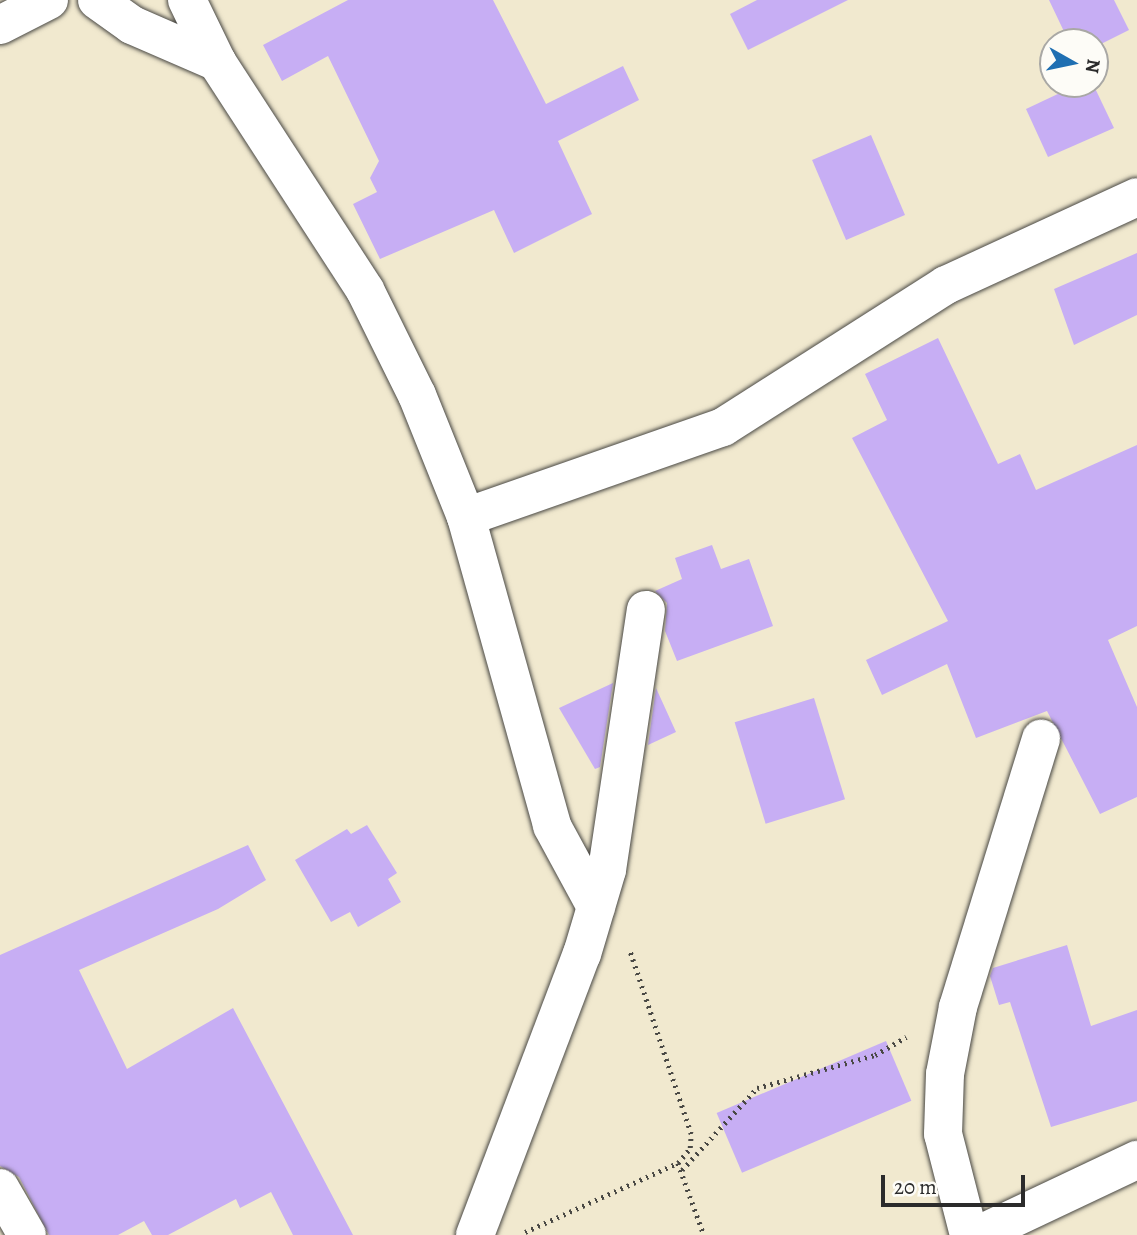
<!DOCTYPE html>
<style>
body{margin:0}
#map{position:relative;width:1137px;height:1235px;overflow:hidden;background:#f1e9cf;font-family:Alegreya,serif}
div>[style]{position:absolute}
.building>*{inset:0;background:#c7aef4;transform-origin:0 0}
.path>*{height:4.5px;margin-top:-2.25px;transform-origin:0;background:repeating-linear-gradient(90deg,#494844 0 2px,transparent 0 7px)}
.roads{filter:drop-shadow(0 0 2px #494844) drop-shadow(0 0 2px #494844)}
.minor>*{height:38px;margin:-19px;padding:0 19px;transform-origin:19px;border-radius:19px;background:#fff}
span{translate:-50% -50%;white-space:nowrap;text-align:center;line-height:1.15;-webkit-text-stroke:6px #fdfcf7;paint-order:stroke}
.north{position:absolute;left:1039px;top:28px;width:70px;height:70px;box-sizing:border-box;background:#fdfcf7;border:2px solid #a9a8a5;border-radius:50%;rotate:99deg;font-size:19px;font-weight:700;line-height:28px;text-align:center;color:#2b2b2b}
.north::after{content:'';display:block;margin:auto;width:24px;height:32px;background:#1f6fb2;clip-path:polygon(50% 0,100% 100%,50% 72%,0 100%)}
.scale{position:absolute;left:881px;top:1175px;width:144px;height:32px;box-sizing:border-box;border:4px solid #2b2b2b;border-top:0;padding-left:9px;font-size:21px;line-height:24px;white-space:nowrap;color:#2b2b2b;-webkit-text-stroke:5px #fdfcf7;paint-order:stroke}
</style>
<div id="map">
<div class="building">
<div style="clip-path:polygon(348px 0,493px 0,546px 104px,623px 66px,639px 100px,558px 141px,592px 214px,514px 253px,494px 210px,380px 259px,353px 204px,377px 192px,370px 178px,379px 161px,328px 56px,282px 81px,263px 45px)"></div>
<div style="clip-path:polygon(757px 0,848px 0,748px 50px,730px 14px)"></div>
<div style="clip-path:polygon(1049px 0,1114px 0,1129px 30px,1095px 47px,1095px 42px,1069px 42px)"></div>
<div style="clip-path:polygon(1079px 84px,1093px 84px,1114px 128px,1048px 157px,1026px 109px)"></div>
<div style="left:871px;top:135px;width:87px;height:64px;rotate:67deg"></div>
<div style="clip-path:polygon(1137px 253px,1137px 315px,1074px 345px,1054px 289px)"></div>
<div style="clip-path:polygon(938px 338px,998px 464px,1020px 454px,1036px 490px,1137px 445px,1137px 626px,1108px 640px,1137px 707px,1137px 797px,1100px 814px,1047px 711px,976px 738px,947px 664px,882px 695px,866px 660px,948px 621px,852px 438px,887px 420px,865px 374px)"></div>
<div style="clip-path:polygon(712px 545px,721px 569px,749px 559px,773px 626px,677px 661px,665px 631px,667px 603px,655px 591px,682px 579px,675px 558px)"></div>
<div style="clip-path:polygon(613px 683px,600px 767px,595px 769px,559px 708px)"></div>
<div style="clip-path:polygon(656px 688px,676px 732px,648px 745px)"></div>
<div style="left:814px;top:698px;width:106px;height:83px;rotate:73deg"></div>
<div style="clip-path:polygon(367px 825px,397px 873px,388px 879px,401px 902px,358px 927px,350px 912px,331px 922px,295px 860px,347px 829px,351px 834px)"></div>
<div style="clip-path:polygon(248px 845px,266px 880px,218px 909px,79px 970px,127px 1069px,233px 1008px,353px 1235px,293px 1235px,271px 1192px,240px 1208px,236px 1199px,168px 1235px,152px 1235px,144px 1221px,118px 1235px,49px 1235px,19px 1177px,0 1166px,0 955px)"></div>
<div style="clip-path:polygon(1067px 945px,1091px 1026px,1137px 1010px,1137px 1101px,1051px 1127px,1010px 1002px,999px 1005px,990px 976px,993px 968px)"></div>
<div style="left:886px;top:1041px;width:65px;height:184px;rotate:67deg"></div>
</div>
<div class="path">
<div style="left:678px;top:1163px;width:77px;rotate:70.1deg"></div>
<div style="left:682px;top:1170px;width:111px;rotate:-47.6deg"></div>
<div style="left:757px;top:1088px;width:123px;rotate:-15.6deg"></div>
<div style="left:875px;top:1055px;width:36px;rotate:-30deg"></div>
<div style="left:525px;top:1232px;width:168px;rotate:-24.3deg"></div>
<div style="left:678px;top:1163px;width:19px;rotate:-51deg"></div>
<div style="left:690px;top:1148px;width:14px;rotate:-86deg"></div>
<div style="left:691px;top:1134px;width:192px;rotate:-108.5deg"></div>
</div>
<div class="roads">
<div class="minor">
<div style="left:97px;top:0;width:43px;rotate:35.5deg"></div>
<div style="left:132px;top:25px;width:93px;rotate:23.5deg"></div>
<div style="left:187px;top:0;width:69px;rotate:64.2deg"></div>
<div style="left:217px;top:62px;width:272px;rotate:57deg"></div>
<div style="left:365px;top:290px;width:117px;rotate:63.7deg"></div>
<div style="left:417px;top:395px;width:131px;rotate:68.1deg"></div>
<div style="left:466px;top:517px;width:321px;rotate:74.4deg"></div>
<div style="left:552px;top:826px;width:92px;rotate:61.5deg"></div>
<div style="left:0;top:25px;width:55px;rotate:-27deg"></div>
<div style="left:466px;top:517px;width:272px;rotate:-19.3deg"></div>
<div style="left:723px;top:427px;width:264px;rotate:-32.5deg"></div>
<div style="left:946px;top:285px;width:210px;rotate:-24.7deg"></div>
<div style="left:0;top:1188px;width:54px;rotate:60.1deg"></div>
<div style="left:475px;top:1235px;width:301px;rotate:-69.2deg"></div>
<div style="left:582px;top:954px;width:88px;rotate:-73.4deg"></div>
<div style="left:607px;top:870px;width:263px;rotate:-81.5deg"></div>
<div style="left:969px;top:1235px;width:104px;rotate:-104.4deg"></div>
<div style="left:943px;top:1134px;width:60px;rotate:-88.1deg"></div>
<div style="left:945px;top:1074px;width:68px;rotate:-79deg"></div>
<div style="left:958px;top:1007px;width:281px;rotate:-72.8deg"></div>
<div style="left:978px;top:1235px;width:176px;rotate:-25.3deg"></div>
</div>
</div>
<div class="north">N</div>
<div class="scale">20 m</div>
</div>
